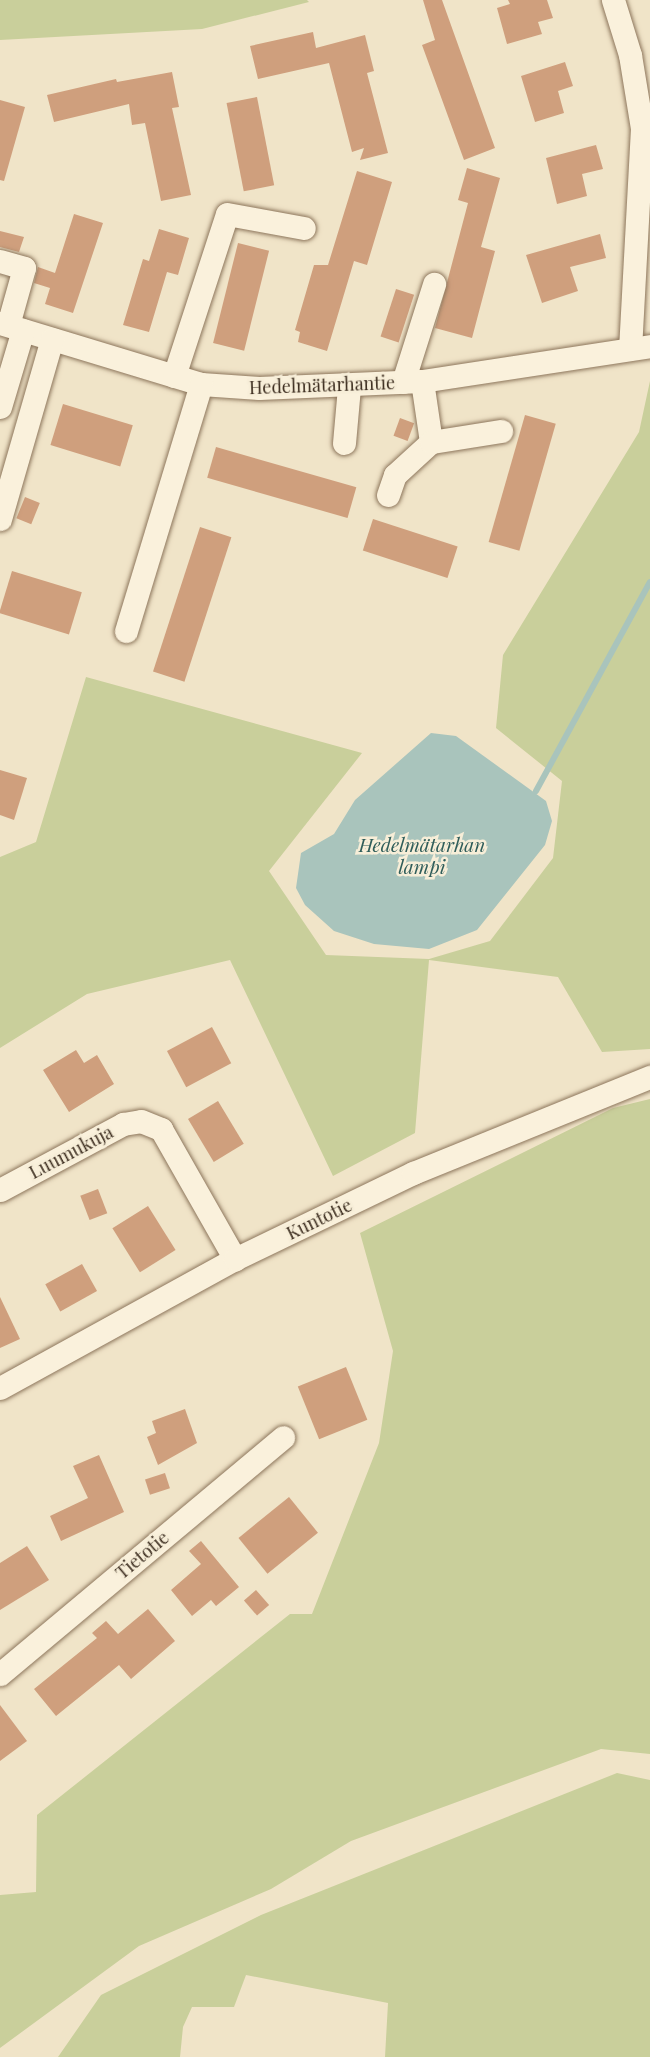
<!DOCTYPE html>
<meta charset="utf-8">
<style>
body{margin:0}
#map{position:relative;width:650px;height:2057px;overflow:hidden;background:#f0e4c8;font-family:"Playfair Display",serif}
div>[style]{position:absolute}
.green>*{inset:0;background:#c9cf9b}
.water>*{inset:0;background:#a9c4bc}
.stream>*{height:6px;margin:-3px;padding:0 3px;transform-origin:3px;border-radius:3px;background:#a9c4bc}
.building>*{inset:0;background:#cf9f7d;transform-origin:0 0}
.roads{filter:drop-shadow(0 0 2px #8d765c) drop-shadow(0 0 2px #8d765c)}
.minor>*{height:23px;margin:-11.5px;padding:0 11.5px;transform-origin:11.5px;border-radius:11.5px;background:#faf1dc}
span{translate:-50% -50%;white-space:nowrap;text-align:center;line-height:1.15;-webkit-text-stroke:5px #f7eed8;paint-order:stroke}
.street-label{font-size:18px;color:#3d2e20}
.water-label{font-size:19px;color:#2f5d5a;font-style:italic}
</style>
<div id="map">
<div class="green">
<div style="clip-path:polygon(0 0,307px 0,309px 2px,202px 29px,0 40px)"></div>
<div style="clip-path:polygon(650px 381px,650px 1049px,602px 1052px,558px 977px,429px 960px,415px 1133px,333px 1176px,230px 960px,87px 994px,0 1048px,0 857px,36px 842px,86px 677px,362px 753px,269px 871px,326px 955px,429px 959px,490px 941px,553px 858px,562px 781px,496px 728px,503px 655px,639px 432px)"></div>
<div style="clip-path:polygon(650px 1099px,650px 1754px,601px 1749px,351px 1841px,271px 1889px,139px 1946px,0 2048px,0 1895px,36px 1892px,37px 1815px,290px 1614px,312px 1614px,379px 1443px,393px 1351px,360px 1233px,613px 1108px)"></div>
<div style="clip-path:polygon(617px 1773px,650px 1780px,650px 2057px,385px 2057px,388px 2003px,246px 1975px,234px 2007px,192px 2007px,183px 2027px,180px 2057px,58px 2057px,101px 1995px,261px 1915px)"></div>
</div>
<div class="water">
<div style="clip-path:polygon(431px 733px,456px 736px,546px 801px,552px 821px,545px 845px,477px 930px,429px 949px,374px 944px,334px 931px,305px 905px,296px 888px,301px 853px,334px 834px,355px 800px)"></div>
</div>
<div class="stream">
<div style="left:536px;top:791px;width:238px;rotate:-61.4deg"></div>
</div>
<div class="building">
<div style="clip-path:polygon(423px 0,442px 0,495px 148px,464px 160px,422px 45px,435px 40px)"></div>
<div style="clip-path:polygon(508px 0,547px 0,553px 18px,538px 22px,542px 34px,507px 44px,497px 8px,510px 4px)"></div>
<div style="clip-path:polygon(313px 32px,316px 48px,365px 35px,374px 71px,367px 73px,388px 153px,360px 160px,364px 148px,352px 152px,329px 63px,258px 79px,250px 46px)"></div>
<div style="clip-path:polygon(565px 62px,573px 86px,558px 91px,564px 113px,535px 122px,521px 76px)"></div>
<div style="clip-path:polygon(172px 72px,179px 107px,172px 108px,191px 195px,161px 201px,145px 123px,132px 125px,129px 104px,54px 122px,47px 95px,116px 79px,117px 82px)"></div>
<div style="left:257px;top:97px;width:90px;height:31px;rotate:79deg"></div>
<div style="clip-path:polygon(0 100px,25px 107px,4px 181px,0 180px)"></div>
<div style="clip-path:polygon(596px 145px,603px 169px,582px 174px,587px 196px,557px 204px,546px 158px)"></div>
<div style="clip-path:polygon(467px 168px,500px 178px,481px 247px,495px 251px,472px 338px,435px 328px,468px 203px,458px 200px)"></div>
<div style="clip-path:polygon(357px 171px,392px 182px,367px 265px,354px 261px,327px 351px,298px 342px,300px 332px,295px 330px,314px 265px,328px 265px)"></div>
<div style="clip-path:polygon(74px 214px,103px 223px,73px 313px,45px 304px,50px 288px,34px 283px,38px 267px,55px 273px)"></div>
<div style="clip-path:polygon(159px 229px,189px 238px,178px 275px,167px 272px,149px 332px,123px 325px,143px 259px,149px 261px)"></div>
<div style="clip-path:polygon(0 231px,24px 237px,19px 252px,0 247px)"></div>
<div style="clip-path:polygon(600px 234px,606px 258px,570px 267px,578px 291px,542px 303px,526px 255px)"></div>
<div style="left:238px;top:243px;width:32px;height:103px;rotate:14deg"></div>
<div style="left:396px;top:289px;width:19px;height:50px;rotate:18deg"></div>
<div style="left:63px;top:404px;width:73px;height:43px;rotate:17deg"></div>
<div style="left:525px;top:415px;width:32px;height:132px;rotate:16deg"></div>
<div style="left:400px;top:418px;width:15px;height:19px;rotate:20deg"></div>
<div style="left:216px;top:447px;width:146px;height:32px;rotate:16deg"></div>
<div style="left:25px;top:497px;width:16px;height:23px;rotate:22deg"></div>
<div style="left:373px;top:519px;width:89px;height:33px;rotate:18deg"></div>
<div style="left:200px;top:527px;width:33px;height:152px;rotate:18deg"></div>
<div style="left:12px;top:571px;width:73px;height:44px;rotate:17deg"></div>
<div style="clip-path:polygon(0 770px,27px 778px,14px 820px,0 815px)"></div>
<div style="left:212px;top:1027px;width:41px;height:51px;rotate:62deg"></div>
<div style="clip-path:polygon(76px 1050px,84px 1063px,97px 1055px,114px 1084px,69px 1112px,43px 1070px)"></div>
<div style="left:218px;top:1101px;width:50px;height:35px;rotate:59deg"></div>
<div style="left:98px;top:1189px;width:26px;height:19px;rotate:69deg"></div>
<div style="left:148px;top:1206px;width:52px;height:42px;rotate:58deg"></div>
<div style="left:82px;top:1264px;width:31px;height:42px;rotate:61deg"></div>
<div style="clip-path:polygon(0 1297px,20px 1339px,0 1348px)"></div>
<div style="left:346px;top:1367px;width:57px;height:52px;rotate:68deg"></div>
<div style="clip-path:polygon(185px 1409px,197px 1443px,158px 1465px,147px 1437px,156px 1433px,152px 1421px)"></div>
<div style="clip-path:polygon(99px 1455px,124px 1512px,61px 1541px,50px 1516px,88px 1498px,73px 1466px)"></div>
<div style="left:165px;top:1473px;width:16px;height:21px;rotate:72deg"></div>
<div style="left:289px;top:1497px;width:46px;height:65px;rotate:51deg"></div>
<div style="clip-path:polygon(201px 1541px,239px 1587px,216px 1606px,211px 1600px,192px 1616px,171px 1590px,201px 1564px,189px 1551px)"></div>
<div style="clip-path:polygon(27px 1546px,49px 1580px,0 1610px,0 1563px)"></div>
<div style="left:256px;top:1590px;width:20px;height:16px;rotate:49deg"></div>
<div style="clip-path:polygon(148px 1609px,175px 1641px,131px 1679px,119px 1665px,56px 1716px,34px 1689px,97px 1638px,92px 1633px,106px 1621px,118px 1634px)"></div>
<div style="clip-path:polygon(0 1705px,27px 1741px,0 1761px)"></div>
</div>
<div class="roads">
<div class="minor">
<div style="left:613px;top:0;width:58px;rotate:72.8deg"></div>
<div style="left:630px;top:55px;width:74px;rotate:80.7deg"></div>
<div style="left:642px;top:128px;width:221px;rotate:93.1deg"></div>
<div style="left:0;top:261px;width:25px;rotate:16deg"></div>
<div style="left:24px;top:268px;width:59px;rotate:105.7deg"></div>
<div style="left:0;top:323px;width:210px;rotate:16.9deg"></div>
<div style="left:201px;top:384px;width:58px;rotate:3.9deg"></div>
<div style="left:259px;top:388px;width:163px;rotate:-2.5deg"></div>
<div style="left:422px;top:381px;width:231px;rotate:-8.7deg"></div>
<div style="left:174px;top:376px;width:170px;rotate:-71.9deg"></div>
<div style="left:227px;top:214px;width:78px;rotate:10.3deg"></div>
<div style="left:422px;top:381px;width:62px;rotate:81.6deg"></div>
<div style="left:403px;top:382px;width:103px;rotate:-72.4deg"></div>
<div style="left:0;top:407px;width:80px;rotate:-73.4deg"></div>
<div style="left:344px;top:443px;width:56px;rotate:-84.9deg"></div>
<div style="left:388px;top:495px;width:21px;rotate:-71deg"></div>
<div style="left:395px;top:475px;width:49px;rotate:-42.5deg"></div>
<div style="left:431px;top:442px;width:71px;rotate:-8.9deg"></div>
<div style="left:0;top:519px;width:187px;rotate:-73.9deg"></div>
<div style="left:126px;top:631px;width:258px;rotate:-73.1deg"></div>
<div style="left:0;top:1190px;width:140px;rotate:-28.2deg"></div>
<div style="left:123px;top:1124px;width:18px;rotate:-9deg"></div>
<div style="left:141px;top:1121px;width:22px;rotate:22deg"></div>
<div style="left:161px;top:1129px;width:150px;rotate:60.4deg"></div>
<div style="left:0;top:1388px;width:268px;rotate:-28.8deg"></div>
<div style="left:235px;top:1259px;width:198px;rotate:-25.8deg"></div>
<div style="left:413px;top:1173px;width:256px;rotate:-22.1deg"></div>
<div style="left:0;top:1674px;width:369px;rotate:-39.9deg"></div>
</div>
</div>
<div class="street-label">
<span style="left:322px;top:385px;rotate:-2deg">Hedelmätarhantie</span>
<span style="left:71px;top:1152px;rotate:-28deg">Luumukuja</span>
<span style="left:319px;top:1219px;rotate:-26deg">Kuntotie</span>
<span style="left:142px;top:1555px;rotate:-40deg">Tietotie</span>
</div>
<div class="water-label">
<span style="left:422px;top:856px">Hedelmätarhan<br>lampi</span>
</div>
</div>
